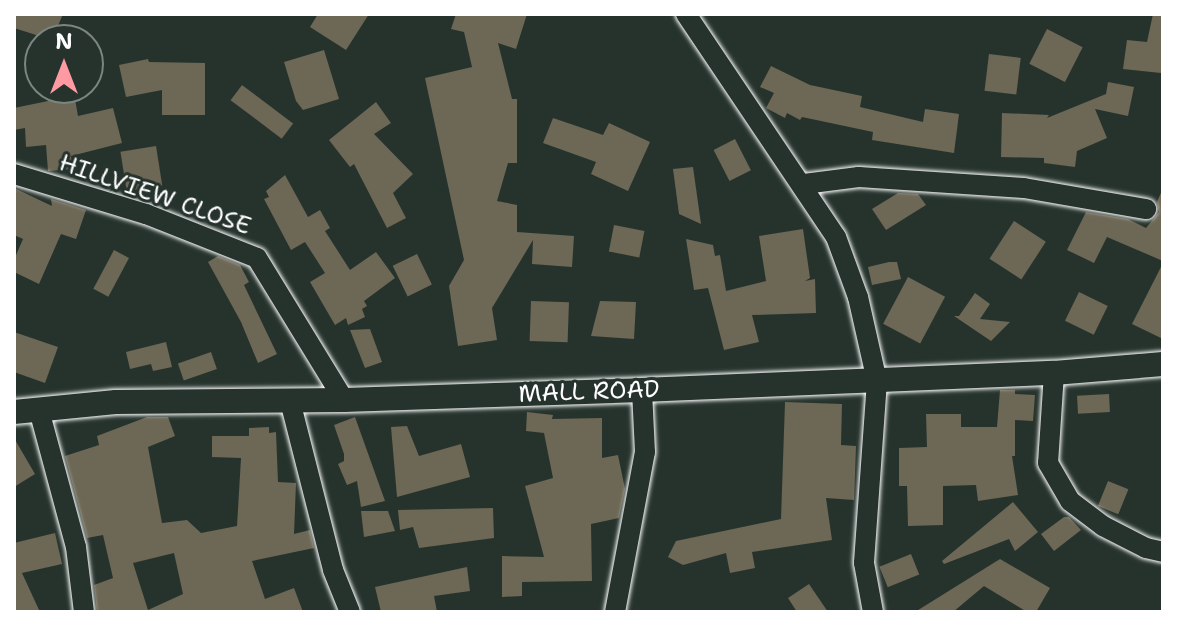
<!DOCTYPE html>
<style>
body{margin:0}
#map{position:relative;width:1177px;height:626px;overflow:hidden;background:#26332d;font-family:"Shantell Sans",sans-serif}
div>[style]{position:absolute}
.building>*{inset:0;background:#6d6755;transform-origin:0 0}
.roads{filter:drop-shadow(0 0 2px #fff) drop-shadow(0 0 2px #fff)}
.minor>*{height:20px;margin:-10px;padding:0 10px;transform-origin:10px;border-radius:10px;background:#26332d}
.tertiary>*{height:24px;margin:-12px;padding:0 12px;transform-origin:12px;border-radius:12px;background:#26332d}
span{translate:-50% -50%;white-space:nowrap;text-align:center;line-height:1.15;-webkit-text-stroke:6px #26332d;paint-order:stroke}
.street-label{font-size:24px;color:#fff}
.frame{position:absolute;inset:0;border:16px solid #fff;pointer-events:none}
.north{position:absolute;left:24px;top:24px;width:80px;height:80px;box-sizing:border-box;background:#26332d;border:2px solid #7d8581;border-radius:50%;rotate:0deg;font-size:22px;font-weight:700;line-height:32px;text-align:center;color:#fff}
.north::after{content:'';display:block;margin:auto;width:28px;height:36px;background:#ff9aa2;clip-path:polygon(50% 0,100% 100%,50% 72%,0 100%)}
</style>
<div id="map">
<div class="building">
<div style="clip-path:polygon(14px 14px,63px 14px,52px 40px,14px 28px)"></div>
<div style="clip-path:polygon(318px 14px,369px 14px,346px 50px,310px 27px)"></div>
<div style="clip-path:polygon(456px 14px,527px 14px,516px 49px,498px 43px,512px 99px,517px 99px,517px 163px,508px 163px,497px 201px,517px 205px,517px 232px,574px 236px,572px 267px,532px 264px,533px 240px,492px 308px,497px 340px,458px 346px,449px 286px,464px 260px,425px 78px,472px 67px,464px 32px,451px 29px)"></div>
<div style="clip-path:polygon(1153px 14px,1163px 14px,1161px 73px,1123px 69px,1127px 40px,1147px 42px)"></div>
<div style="left:1047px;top:29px;width:40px;height:39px;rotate:27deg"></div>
<div style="clip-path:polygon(324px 50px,339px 99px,303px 110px,296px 101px,284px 62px)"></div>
<div style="left:989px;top:54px;width:32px;height:37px;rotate:7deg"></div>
<div style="clip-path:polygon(148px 59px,149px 62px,205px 63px,205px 115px,162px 115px,162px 90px,126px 97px,119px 65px)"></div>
<div style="clip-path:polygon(771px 66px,810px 85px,862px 96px,860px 107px,923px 122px,925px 109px,959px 114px,954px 153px,872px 140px,873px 132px,802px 117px,800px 120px,787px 113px,785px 118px,766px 108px,774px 93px,760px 87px)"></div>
<div style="clip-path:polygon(1108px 82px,1134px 87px,1128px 116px,1095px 109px,1107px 138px,1077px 151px,1075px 167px,1044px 163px,1044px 158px,1001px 157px,1002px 113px,1049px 115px,1047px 118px,1106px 94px)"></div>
<div style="left:242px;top:85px;width:64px;height:19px;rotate:37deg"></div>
<div style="clip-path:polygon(50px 88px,73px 88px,78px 116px,113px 108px,122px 143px,71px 156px,73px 169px,48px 171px,46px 145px,26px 147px,25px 128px,14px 130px,14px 108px,53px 100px)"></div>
<div style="clip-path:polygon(376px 102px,391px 123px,374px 134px,413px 174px,393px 193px,406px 218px,387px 228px,354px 164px,350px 167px,329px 140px)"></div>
<div style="clip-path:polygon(553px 118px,603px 135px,609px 123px,650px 142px,628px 191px,591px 174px,596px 162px,543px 143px)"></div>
<div style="left:735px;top:139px;width:35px;height:24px;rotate:63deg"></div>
<div style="left:156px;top:146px;width:40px;height:36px;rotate:81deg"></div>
<div style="clip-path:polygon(693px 167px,701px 224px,679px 214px,673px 169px)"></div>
<div style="clip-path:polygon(285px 175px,308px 217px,320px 210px,330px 228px,325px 231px,350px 270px,376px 252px,395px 278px,364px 301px,367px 306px,362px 309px,365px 317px,348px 325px,346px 318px,335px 325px,310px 282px,325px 273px,305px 242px,291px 250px,264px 199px,269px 197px,266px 191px)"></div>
<div style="clip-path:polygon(14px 188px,52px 206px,51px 199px,86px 210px,76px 239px,61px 234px,39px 284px,14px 272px,14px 260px,23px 239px,14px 235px)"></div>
<div style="clip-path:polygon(1163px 188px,1163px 261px,1107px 237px,1094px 263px,1067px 250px,1086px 212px,1128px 219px,1146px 228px,1159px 212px,1157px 202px)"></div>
<div style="clip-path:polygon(898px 193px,918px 194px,926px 205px,886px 230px,872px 209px)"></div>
<div style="left:1014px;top:221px;width:38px;height:45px;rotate:33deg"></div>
<div style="left:614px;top:225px;width:31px;height:27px;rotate:11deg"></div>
<div style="clip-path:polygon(803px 229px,810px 278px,805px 281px,815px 279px,816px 313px,752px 315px,759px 342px,724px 350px,708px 288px,694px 290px,686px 239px,713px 245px,715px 256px,720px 255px,726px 291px,766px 281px,759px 236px)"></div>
<div style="left:114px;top:250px;width:17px;height:44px;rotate:28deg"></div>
<div style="left:417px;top:254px;width:34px;height:27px;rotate:64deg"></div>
<div style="clip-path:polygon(218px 256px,240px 265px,249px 282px,244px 285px,277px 354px,258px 363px,241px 322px,208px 262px)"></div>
<div style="clip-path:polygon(889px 262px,897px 262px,901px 279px,872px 285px,868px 267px)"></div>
<div style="clip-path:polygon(1163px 263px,1163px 339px,1132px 324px)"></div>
<div style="left:908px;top:277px;width:42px;height:53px;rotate:28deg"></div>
<div style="left:1079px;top:292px;width:32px;height:32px;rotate:26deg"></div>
<div style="clip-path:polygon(975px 293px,990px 304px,980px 319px,1010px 322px,991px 341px,954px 316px,959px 316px)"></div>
<div style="left:531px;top:301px;width:38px;height:40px;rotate:2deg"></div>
<div style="clip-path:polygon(600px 301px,636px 302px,634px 339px,591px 336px)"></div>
<div style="clip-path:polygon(370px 329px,382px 362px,365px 368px,350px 330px)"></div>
<div style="clip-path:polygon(14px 332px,58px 347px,45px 383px,14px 372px)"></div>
<div style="clip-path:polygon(166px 342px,172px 367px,153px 371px,151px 364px,130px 369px,126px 352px)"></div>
<div style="left:211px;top:352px;width:18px;height:35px;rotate:71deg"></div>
<div style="clip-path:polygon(1000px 390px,1015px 390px,1015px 394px,1035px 395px,1033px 421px,1015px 420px,1015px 456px,1012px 456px,1018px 495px,978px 501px,976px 485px,943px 486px,943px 525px,908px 526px,907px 486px,899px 486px,899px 448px,927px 447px,926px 414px,961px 414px,961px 427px,997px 427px)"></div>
<div style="left:1109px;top:394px;width:18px;height:32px;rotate:87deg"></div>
<div style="clip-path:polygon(785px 402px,842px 404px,841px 445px,856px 446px,854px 500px,826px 498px,832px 540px,752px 552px,755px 568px,730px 573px,726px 553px,683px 565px,668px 557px,676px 541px,781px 519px)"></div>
<div style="clip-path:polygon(527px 412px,553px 415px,552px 419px,602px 418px,602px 458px,618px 455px,625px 489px,619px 518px,591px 524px,592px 581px,522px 582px,522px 596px,502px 597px,502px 556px,544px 557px,525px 486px,553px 478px,544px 433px,526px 431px)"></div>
<div style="clip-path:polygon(evenodd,147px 417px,168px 417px,175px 436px,148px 447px,162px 523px,187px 520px,201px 533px,237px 526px,241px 458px,212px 457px,212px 436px,249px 436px,249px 428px,269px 427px,269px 433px,276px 432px,278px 482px,296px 483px,294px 534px,310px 530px,314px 548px,252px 561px,265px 599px,294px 588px,303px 612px,97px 612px,94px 585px,113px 578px,103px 535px,87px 538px,65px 456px,99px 445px,97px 436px,147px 417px,174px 553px,183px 594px,148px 610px,133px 563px,174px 553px)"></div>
<div style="clip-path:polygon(355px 417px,385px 501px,361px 507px,357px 481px,347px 485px,338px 464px,344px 461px,344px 454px,334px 425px)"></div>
<div style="clip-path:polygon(407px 426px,419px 456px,461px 444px,470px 477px,397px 497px,391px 427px)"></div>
<div style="clip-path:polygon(14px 438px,35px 474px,14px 487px)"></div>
<div style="left:1108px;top:481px;width:22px;height:27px;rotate:22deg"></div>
<div style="clip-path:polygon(1013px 502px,1038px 532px,1015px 551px,1009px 539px,944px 564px,942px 561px)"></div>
<div style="clip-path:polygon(493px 508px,494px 538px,419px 548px,413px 527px,400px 530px,398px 510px)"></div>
<div style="clip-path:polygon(361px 511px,388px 511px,395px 531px,364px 537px)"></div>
<div style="clip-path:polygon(1064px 517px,1069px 517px,1081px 530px,1054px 551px,1041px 534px)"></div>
<div style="clip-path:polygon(55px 533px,62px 564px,22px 573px,40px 612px,14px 612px,14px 543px)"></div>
<div style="left:911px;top:554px;width:22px;height:34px;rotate:68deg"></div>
<div style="clip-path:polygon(1000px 559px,1050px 588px,1036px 612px,1027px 612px,984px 586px,953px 612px,915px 612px)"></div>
<div style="clip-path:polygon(467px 567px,470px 591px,434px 596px,437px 612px,381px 612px,375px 587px)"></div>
<div style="clip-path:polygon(809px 584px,828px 612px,797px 612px,788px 598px)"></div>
</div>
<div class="roads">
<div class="minor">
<div style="left:686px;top:14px;width:269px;rotate:56.1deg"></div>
<div style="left:836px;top:237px;width:64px;rotate:69.9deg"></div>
<div style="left:858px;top:297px;width:86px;rotate:77.3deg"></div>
<div style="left:877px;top:381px;width:182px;rotate:94.1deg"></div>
<div style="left:864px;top:563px;width:50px;rotate:79.6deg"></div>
<div style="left:14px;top:174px;width:138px;rotate:16.9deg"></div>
<div style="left:146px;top:214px;width:119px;rotate:21.6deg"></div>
<div style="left:257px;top:258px;width:167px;rotate:58.5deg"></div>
<div style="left:804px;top:184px;width:55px;rotate:-7.3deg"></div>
<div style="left:859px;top:177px;width:165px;rotate:3.8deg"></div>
<div style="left:1024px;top:188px;width:124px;rotate:9.8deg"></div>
<div style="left:1054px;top:373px;width:90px;rotate:93.8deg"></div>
<div style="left:1048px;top:463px;width:44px;rotate:59.9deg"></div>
<div style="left:1070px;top:501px;width:41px;rotate:37.1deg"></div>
<div style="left:1103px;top:526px;width:48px;rotate:27.1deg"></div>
<div style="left:1146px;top:548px;width:17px;rotate:13deg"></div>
<div style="left:290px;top:401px;width:174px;rotate:75.7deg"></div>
<div style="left:333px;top:570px;width:45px;rotate:68deg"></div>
<div style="left:39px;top:410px;width:142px;rotate:74.9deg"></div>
<div style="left:76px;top:547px;width:65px;rotate:83deg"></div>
<div style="left:615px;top:612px;width:163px;rotate:-79.4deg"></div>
<div style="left:645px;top:452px;width:62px;rotate:-92.8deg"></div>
</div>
<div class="tertiary">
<div style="left:14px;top:412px;width:102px;rotate:-5.6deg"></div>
<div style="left:116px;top:402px;width:228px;rotate:-0.5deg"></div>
<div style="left:344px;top:400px;width:298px;rotate:-1.9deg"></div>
<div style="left:642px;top:390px;width:412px;rotate:-2.4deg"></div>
<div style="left:1054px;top:373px;width:109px;rotate:-4.7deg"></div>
</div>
</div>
<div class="street-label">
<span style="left:155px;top:195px;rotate:19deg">HILLVIEW CLOSE</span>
<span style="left:589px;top:392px;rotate:-2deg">MALL ROAD</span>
</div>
<div class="frame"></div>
<div class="north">N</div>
</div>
